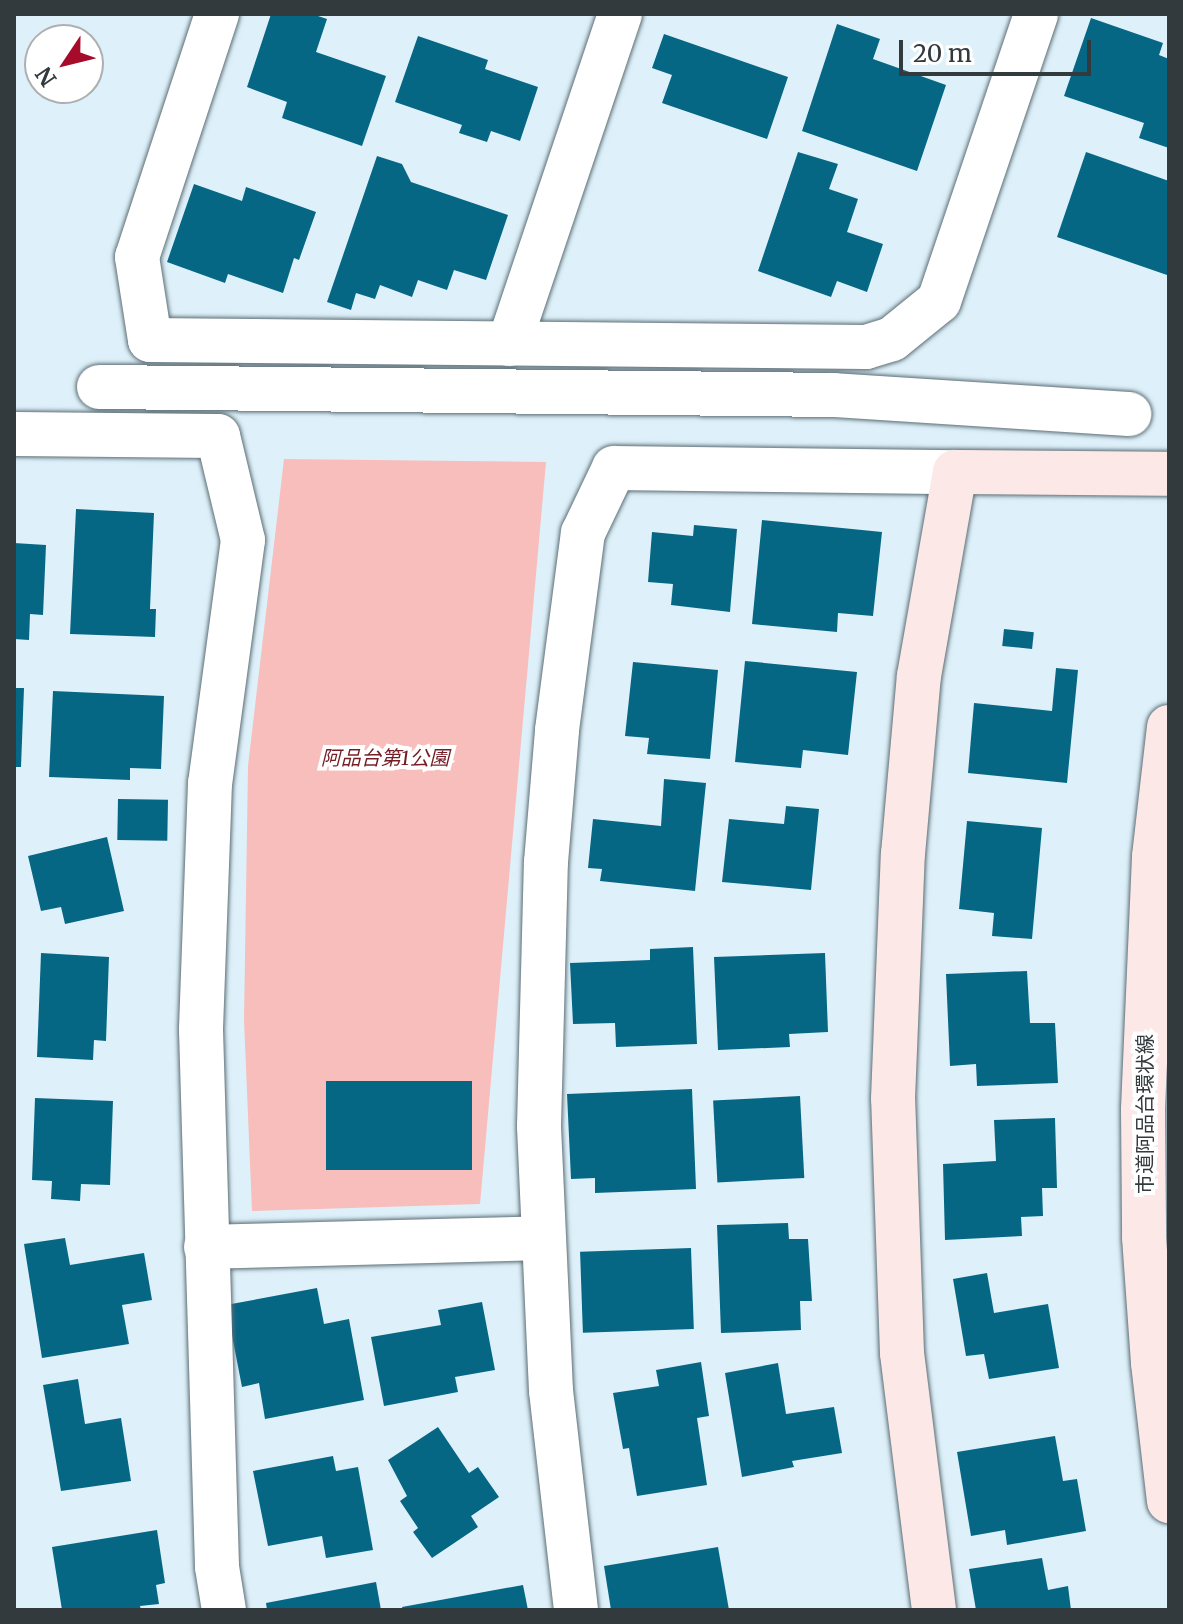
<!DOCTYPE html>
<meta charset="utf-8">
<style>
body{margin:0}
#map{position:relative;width:1183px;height:1624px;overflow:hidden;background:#def1fa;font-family:Merriweather,"Noto Sans JP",serif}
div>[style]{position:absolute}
.green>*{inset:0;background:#f8bebc}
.building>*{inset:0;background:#066785;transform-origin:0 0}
.roads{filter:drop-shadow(0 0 2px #5c6d75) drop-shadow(0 0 2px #5c6d75)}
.street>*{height:44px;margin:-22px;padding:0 22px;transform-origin:22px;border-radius:22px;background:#fff}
.secondary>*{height:44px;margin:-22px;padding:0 22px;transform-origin:22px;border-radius:22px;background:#fde8e8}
span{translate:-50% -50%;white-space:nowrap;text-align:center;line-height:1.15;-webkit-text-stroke:8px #fff;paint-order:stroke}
.park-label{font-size:20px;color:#751d25;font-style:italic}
.street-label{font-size:20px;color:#323a3e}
.frame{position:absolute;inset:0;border:16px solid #323a3e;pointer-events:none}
.north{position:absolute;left:24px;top:24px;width:80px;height:80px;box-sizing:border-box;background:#fff;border:2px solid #adb0b2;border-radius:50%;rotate:235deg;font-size:22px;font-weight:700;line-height:32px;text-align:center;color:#323a3e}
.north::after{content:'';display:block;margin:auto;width:28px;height:36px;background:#a60b29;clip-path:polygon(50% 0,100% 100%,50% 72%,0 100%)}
.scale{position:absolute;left:899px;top:40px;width:192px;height:36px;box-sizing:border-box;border:4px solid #323a3e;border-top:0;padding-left:10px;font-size:24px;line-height:28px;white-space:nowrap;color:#323a3e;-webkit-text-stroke:6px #fff;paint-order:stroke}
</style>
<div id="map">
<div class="green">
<div style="clip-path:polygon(284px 459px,546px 462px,480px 1204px,252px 1211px,244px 1020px,248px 766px)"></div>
</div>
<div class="building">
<div style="clip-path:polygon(271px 14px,312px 14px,327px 19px,316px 52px,386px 76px,362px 146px,282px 118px,287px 102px,247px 87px)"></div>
<div style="clip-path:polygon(1091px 18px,1163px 43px,1159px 55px,1169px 59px,1169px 148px,1139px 138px,1144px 123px,1064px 96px)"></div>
<div style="clip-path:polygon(837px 24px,880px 39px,873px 59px,946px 85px,917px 171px,802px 131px)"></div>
<div style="clip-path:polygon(664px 34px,788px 77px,767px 139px,662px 103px,672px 75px,652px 68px)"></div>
<div style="clip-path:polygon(418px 36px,488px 60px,485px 69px,538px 87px,520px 141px,491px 131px,487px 142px,459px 133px,462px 125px,395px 102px)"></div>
<div style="clip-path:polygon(798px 152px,838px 164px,829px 189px,858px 199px,847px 232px,883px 244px,867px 292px,837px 281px,831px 297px,758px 271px)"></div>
<div style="clip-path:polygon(1086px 152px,1169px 181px,1167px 275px,1057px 237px)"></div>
<div style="clip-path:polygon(377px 156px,402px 164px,411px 182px,508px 215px,486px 280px,454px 270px,447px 290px,418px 280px,412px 297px,380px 285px,375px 299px,356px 293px,351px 310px,327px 302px)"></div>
<div style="clip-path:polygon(194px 184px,242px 201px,246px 187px,316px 212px,299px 260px,294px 258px,283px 293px,228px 274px,225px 283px,167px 262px)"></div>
<div style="clip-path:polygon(76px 509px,154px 513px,150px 609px,156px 609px,155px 637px,70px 634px)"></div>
<div style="clip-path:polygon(762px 520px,882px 532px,873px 616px,838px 613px,837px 632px,752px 624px)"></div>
<div style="clip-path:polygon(694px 525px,737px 529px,730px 612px,671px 605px,673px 584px,648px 582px,652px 532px,693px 536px)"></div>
<div style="clip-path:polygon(14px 543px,46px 545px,43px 615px,30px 614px,29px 640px,14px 639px)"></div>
<div style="left:1004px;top:629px;width:30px;height:17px;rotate:6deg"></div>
<div style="clip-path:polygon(745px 661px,857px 672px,848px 755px,803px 750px,801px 768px,735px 762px)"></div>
<div style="clip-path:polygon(633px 662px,718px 670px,710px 759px,647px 754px,649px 738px,625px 736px)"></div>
<div style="clip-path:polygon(1056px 668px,1078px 670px,1067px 783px,968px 773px,974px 703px,1052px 711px)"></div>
<div style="clip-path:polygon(14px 688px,24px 688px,21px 767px,14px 767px)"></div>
<div style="clip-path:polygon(53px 691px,164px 696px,161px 769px,130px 768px,130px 780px,49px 777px)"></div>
<div style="clip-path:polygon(664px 779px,706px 783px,695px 891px,600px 881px,602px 869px,588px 868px,593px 819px,661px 826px)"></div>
<div style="left:118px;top:799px;width:50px;height:41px;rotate:1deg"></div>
<div style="clip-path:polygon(786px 806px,819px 809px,811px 890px,722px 882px,729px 819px,784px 824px)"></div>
<div style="clip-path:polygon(967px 821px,1042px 828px,1032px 939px,992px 936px,994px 913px,959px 909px)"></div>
<div style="clip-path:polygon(107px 837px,124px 911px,65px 924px,61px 907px,41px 911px,28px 856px)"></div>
<div style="clip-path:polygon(693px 947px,697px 1044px,616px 1047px,615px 1023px,573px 1024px,570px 963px,650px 960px,650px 949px)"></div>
<div style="clip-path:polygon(41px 953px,109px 957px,106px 1041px,94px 1040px,93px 1060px,37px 1057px)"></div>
<div style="clip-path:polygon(825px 953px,828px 1032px,789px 1034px,790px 1047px,718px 1050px,714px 957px)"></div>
<div style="clip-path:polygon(1027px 971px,1030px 1023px,1055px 1023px,1058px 1083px,977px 1086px,976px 1064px,950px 1066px,946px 974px)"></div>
<div style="left:326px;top:1081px;width:146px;height:89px"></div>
<div style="clip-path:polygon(692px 1089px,696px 1189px,595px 1193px,595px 1178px,571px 1179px,567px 1094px)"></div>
<div style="left:800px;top:1096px;width:82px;height:87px;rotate:87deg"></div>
<div style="clip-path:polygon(35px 1098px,113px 1101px,110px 1185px,81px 1184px,80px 1201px,51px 1199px,52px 1181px,32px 1180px)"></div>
<div style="clip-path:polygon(1055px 1118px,1057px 1188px,1042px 1188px,1043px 1216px,1021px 1217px,1022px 1236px,945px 1240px,943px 1164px,996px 1161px,994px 1120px)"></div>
<div style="clip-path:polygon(788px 1223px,789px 1239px,808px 1239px,812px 1301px,800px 1301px,801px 1330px,721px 1333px,717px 1225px)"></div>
<div style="clip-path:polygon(65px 1238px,70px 1265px,144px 1253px,152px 1300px,122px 1305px,129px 1344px,42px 1358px,24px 1244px)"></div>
<div style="left:691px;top:1248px;width:81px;height:111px;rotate:88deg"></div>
<div style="clip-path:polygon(987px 1273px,994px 1313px,1048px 1304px,1059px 1368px,989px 1379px,984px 1354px,966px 1356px,953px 1279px)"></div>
<div style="clip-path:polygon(317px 1288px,324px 1324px,349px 1319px,364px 1400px,265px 1419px,259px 1383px,242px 1387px,226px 1305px)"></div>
<div style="clip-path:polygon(482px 1302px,495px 1370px,455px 1377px,458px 1392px,384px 1406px,371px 1337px,441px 1325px,438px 1310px)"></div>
<div style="clip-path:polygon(701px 1362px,709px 1416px,697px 1418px,707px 1485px,637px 1496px,629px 1448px,623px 1449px,613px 1393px,659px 1386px,656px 1370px)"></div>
<div style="clip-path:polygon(778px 1363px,786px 1414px,834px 1407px,842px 1453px,792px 1461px,794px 1467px,742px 1477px,725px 1373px)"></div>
<div style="clip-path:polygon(78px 1379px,85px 1424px,121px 1418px,131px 1481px,61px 1491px,43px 1385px)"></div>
<div style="clip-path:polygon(438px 1427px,469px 1473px,478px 1467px,499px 1497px,471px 1516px,478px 1527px,432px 1558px,413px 1532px,418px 1528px,400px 1501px,407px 1496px,388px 1460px)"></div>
<div style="clip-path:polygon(1055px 1436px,1063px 1481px,1077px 1479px,1086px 1531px,1007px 1545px,1005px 1530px,971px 1536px,957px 1452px)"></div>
<div style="clip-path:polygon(333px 1456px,336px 1471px,358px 1467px,373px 1550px,326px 1558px,322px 1536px,268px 1546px,253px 1471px)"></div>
<div style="clip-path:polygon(157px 1530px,165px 1583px,156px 1585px,159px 1604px,140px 1606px,141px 1610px,62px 1610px,52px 1547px)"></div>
<div style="clip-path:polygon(718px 1547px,729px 1610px,611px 1610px,604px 1566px)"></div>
<div style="clip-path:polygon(1042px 1558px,1048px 1590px,1068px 1586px,1071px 1610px,976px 1610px,969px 1569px)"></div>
<div style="clip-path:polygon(376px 1582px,381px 1610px,267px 1610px,266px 1603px)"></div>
<div style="clip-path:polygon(523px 1585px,528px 1610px,403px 1610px,402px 1607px)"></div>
</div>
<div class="roads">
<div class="street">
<div style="left:217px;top:14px;width:256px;rotate:108.2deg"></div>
<div style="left:137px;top:257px;width:84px;rotate:81.1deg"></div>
<div style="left:150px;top:340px;width:716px;rotate:0.56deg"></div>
<div style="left:866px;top:347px;width:27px;rotate:-17deg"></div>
<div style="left:892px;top:339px;width:60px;rotate:-39deg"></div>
<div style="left:939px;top:301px;width:303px;rotate:-71.3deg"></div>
<div style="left:509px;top:344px;width:348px;rotate:-71.4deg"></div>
<div style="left:99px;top:387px;width:735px;rotate:0.62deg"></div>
<div style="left:834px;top:395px;width:296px;rotate:3.7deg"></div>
<div style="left:14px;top:434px;width:204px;rotate:0.6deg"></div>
<div style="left:218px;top:436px;width:107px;rotate:76.5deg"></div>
<div style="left:243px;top:540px;width:245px;rotate:97.7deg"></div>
<div style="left:210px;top:783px;width:247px;rotate:92.1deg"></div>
<div style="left:201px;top:1030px;width:537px;rotate:88.29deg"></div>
<div style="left:217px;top:1567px;width:44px;rotate:80.8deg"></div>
<div style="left:206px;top:1247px;width:336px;rotate:-1.5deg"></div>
<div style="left:576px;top:1610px;width:220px;rotate:-96.5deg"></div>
<div style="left:551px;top:1391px;width:265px;rotate:-92.6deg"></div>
<div style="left:539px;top:1126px;width:264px;rotate:-88.5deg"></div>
<div style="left:546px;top:862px;width:132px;rotate:-85.2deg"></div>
<div style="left:557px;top:730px;width:199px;rotate:-82.5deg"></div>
<div style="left:583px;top:533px;width:72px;rotate:-64.5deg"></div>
<div style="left:614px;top:468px;width:341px;rotate:0.7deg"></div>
</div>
<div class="secondary">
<div style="left:1169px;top:727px;width:131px;rotate:96.6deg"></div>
<div style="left:1154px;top:857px;width:253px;rotate:92.5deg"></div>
<div style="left:1143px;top:1110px;width:127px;rotate:89.5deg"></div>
<div style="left:1144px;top:1237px;width:126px;rotate:85.9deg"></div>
<div style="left:1153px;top:1363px;width:139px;rotate:83.4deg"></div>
<div style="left:934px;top:1610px;width:259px;rotate:-97.1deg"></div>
<div style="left:902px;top:1353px;width:254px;rotate:-92deg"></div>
<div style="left:893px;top:1099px;width:245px;rotate:-87.7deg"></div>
<div style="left:903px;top:854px;width:179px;rotate:-84.9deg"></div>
<div style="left:919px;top:676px;width:207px;rotate:-80deg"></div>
<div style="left:955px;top:472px;width:214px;rotate:0.5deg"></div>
</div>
</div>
<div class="park-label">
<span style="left:385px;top:757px">阿品台第1公園</span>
</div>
<div class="street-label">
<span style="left:1144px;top:1114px;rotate:-90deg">市道阿品台環状線</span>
</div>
<div class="frame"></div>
<div class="north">N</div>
<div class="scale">20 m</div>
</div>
